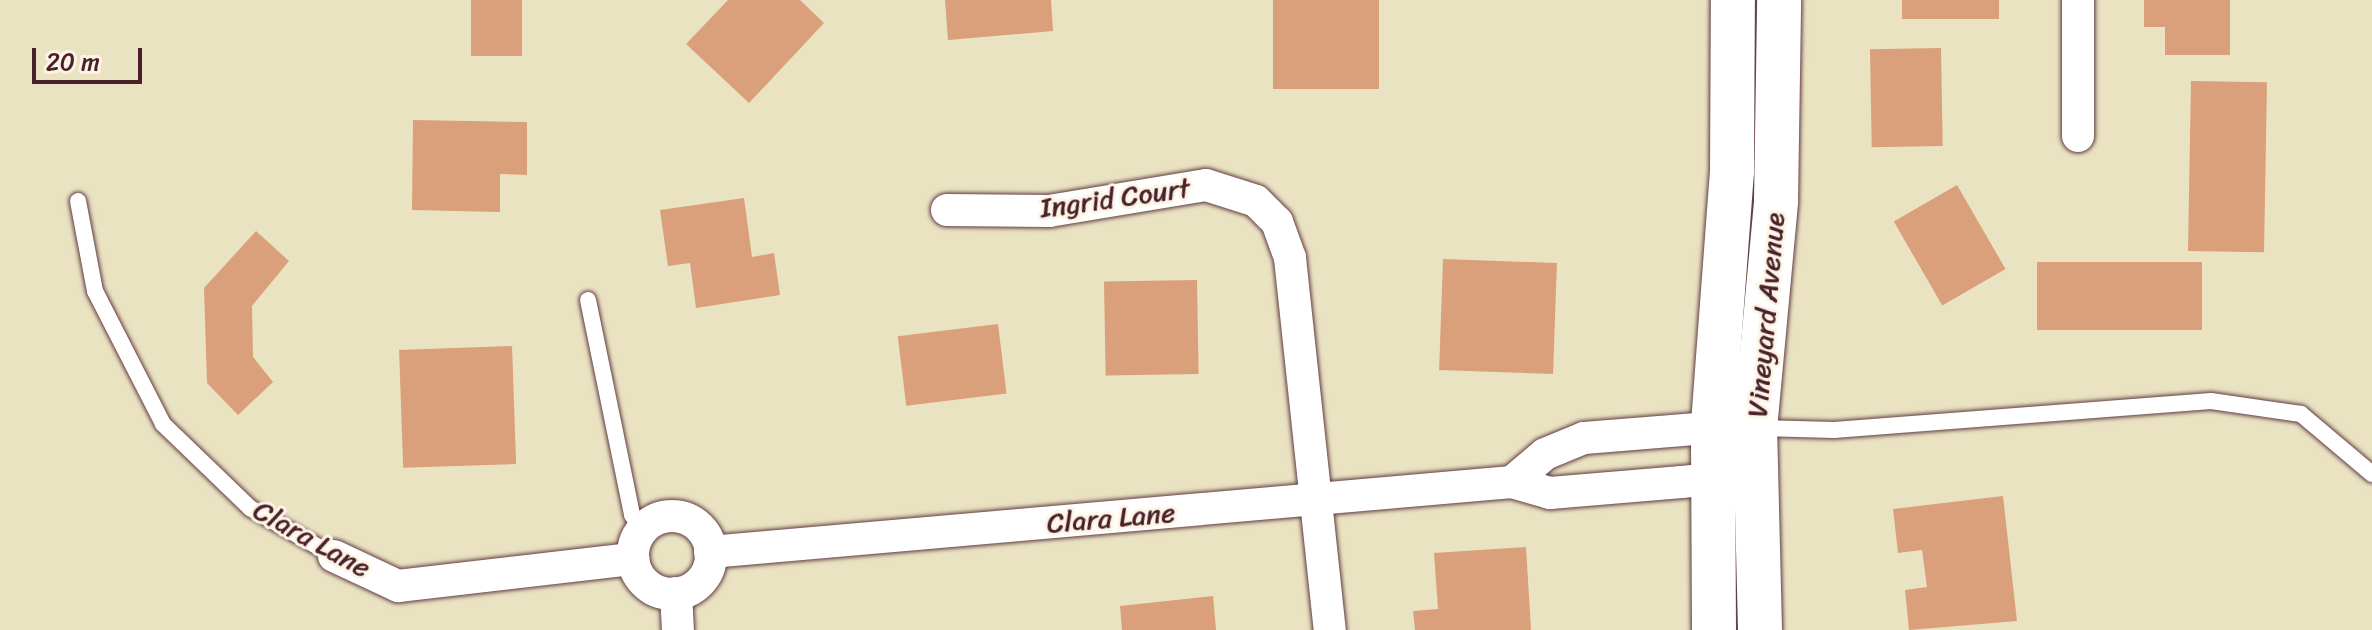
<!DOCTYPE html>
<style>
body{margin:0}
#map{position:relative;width:2372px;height:630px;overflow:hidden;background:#eae3c2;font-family:Sriracha,sans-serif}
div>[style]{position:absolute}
.building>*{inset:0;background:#da9f7b;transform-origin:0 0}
.roads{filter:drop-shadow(0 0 2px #623c42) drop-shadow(0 0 2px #623c42)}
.lane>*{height:16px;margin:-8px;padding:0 8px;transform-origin:8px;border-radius:8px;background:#fff}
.street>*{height:32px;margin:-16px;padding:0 16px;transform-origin:16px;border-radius:16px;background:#fff}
.street>.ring{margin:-16px;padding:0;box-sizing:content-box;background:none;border:32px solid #fff;border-radius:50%}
.secondary>*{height:44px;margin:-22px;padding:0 22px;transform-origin:22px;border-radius:22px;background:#fff}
span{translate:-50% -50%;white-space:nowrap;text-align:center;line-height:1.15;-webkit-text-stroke:6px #fcf5e5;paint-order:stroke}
.street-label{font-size:28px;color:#4a1f2b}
.scale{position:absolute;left:32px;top:48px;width:110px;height:36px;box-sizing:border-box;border:4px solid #4a1f2b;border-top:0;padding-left:10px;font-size:24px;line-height:28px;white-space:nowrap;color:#4a1f2b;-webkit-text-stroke:6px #fcf5e5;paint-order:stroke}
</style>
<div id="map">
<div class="building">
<div style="left:471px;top:0;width:51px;height:56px"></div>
<div style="clip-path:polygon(728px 0,800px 0,824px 23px,749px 103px,686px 44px)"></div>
<div style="clip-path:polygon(945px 0,1051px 0,1053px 31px,948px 40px)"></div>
<div style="left:1273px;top:0;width:106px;height:89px"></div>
<div style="left:1902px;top:0;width:97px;height:19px"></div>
<div style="clip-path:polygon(2144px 0,2230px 0,2230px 55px,2165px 55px,2165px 27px,2144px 27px)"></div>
<div style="left:1941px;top:48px;width:98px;height:71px;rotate:89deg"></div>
<div style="left:2191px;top:81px;width:76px;height:170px;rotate:1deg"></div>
<div style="clip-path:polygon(413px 120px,527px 122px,527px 175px,500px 174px,500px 212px,412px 210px)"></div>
<div style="left:1957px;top:185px;width:97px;height:73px;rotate:60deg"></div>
<div style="clip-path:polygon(744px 198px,752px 257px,774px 253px,780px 295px,696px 308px,690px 263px,668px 266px,660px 210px)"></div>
<div style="clip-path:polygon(256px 231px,289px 261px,252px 306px,253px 357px,273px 382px,238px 415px,207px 383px,204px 288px)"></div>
<div style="left:1443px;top:259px;width:114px;height:111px;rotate:2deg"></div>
<div style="left:2202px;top:262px;width:68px;height:165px;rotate:90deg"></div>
<div style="left:1197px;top:280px;width:94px;height:93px;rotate:89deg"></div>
<div style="left:998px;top:324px;width:70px;height:101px;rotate:83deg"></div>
<div style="left:512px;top:346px;width:118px;height:113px;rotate:88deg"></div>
<div style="clip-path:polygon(2003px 496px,2017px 621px,1909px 630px,1905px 590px,1927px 587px,1922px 550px,1898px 553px,1893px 509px)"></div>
<div style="clip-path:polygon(1526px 547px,1531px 630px,1415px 630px,1413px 611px,1438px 609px,1434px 553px)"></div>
<div style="clip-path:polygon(1213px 596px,1216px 630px,1122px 630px,1120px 606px)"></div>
</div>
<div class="roads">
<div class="lane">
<div style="left:78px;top:201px;width:92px;rotate:79.3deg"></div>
<div style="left:95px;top:291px;width:149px;rotate:62.9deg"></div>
<div style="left:163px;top:424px;width:121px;rotate:44deg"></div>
<div style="left:250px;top:508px;width:97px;rotate:29.7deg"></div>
<div style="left:588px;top:300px;width:219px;rotate:78.4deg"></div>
<div style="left:632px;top:515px;width:17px;rotate:54deg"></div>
<div style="left:1759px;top:428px;width:75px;rotate:1.5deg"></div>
<div style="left:1834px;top:430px;width:378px;rotate:-4.4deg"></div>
<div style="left:2211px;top:401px;width:91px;rotate:8.2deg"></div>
<div style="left:2301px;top:414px;width:93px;rotate:40.2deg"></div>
</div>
<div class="street">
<div style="left:2078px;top:136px;width:136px;rotate:-90deg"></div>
<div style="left:947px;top:210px;width:102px;rotate:0.6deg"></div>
<div style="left:1049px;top:211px;width:159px;rotate:-9.4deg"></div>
<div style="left:1206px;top:185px;width:52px;rotate:17.7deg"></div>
<div style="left:1256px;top:201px;width:30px;rotate:45deg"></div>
<div style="left:1277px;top:222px;width:38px;rotate:70deg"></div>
<div style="left:1290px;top:258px;width:374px;rotate:83.9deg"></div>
<div style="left:1512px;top:482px;width:43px;rotate:-40.3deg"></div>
<div style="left:1545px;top:454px;width:42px;rotate:-22.3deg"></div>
<div style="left:1584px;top:438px;width:148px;rotate:-4.6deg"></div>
<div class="ring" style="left:633px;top:516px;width:46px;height:46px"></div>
<div style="left:710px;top:552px;width:805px;rotate:-4.99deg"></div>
<div style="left:1512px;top:482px;width:40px;rotate:16deg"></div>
<div style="left:1550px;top:493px;width:132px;rotate:-4.8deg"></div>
<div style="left:1682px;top:482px;width:30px;rotate:-6deg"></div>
<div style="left:1712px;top:479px;width:23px;rotate:-49deg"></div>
<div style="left:334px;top:556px;width:71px;rotate:25.1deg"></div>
<div style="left:398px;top:586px;width:237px;rotate:-6.6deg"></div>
<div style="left:676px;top:593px;width:37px;rotate:87deg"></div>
</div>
<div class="secondary">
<div style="left:1714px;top:630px;width:206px;rotate:-90.3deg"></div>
<div style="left:1713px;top:424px;width:254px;rotate:-85.7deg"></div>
<div style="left:1732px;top:171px;width:171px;rotate:-89.7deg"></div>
<div style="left:1760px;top:630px;width:201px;rotate:-91.4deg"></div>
<div style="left:1755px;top:429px;width:229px;rotate:-84.7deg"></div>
<div style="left:1776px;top:201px;width:201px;rotate:-89.1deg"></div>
</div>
</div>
<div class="street-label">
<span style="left:1115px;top:198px;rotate:-8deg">Ingrid Court</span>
<span style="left:1766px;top:315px;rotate:-85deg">Vineyard Avenue</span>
<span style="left:1111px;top:518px;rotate:-5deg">Clara Lane</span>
<span style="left:312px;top:539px;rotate:29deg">Clara Lane</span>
</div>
<div class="scale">20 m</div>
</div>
